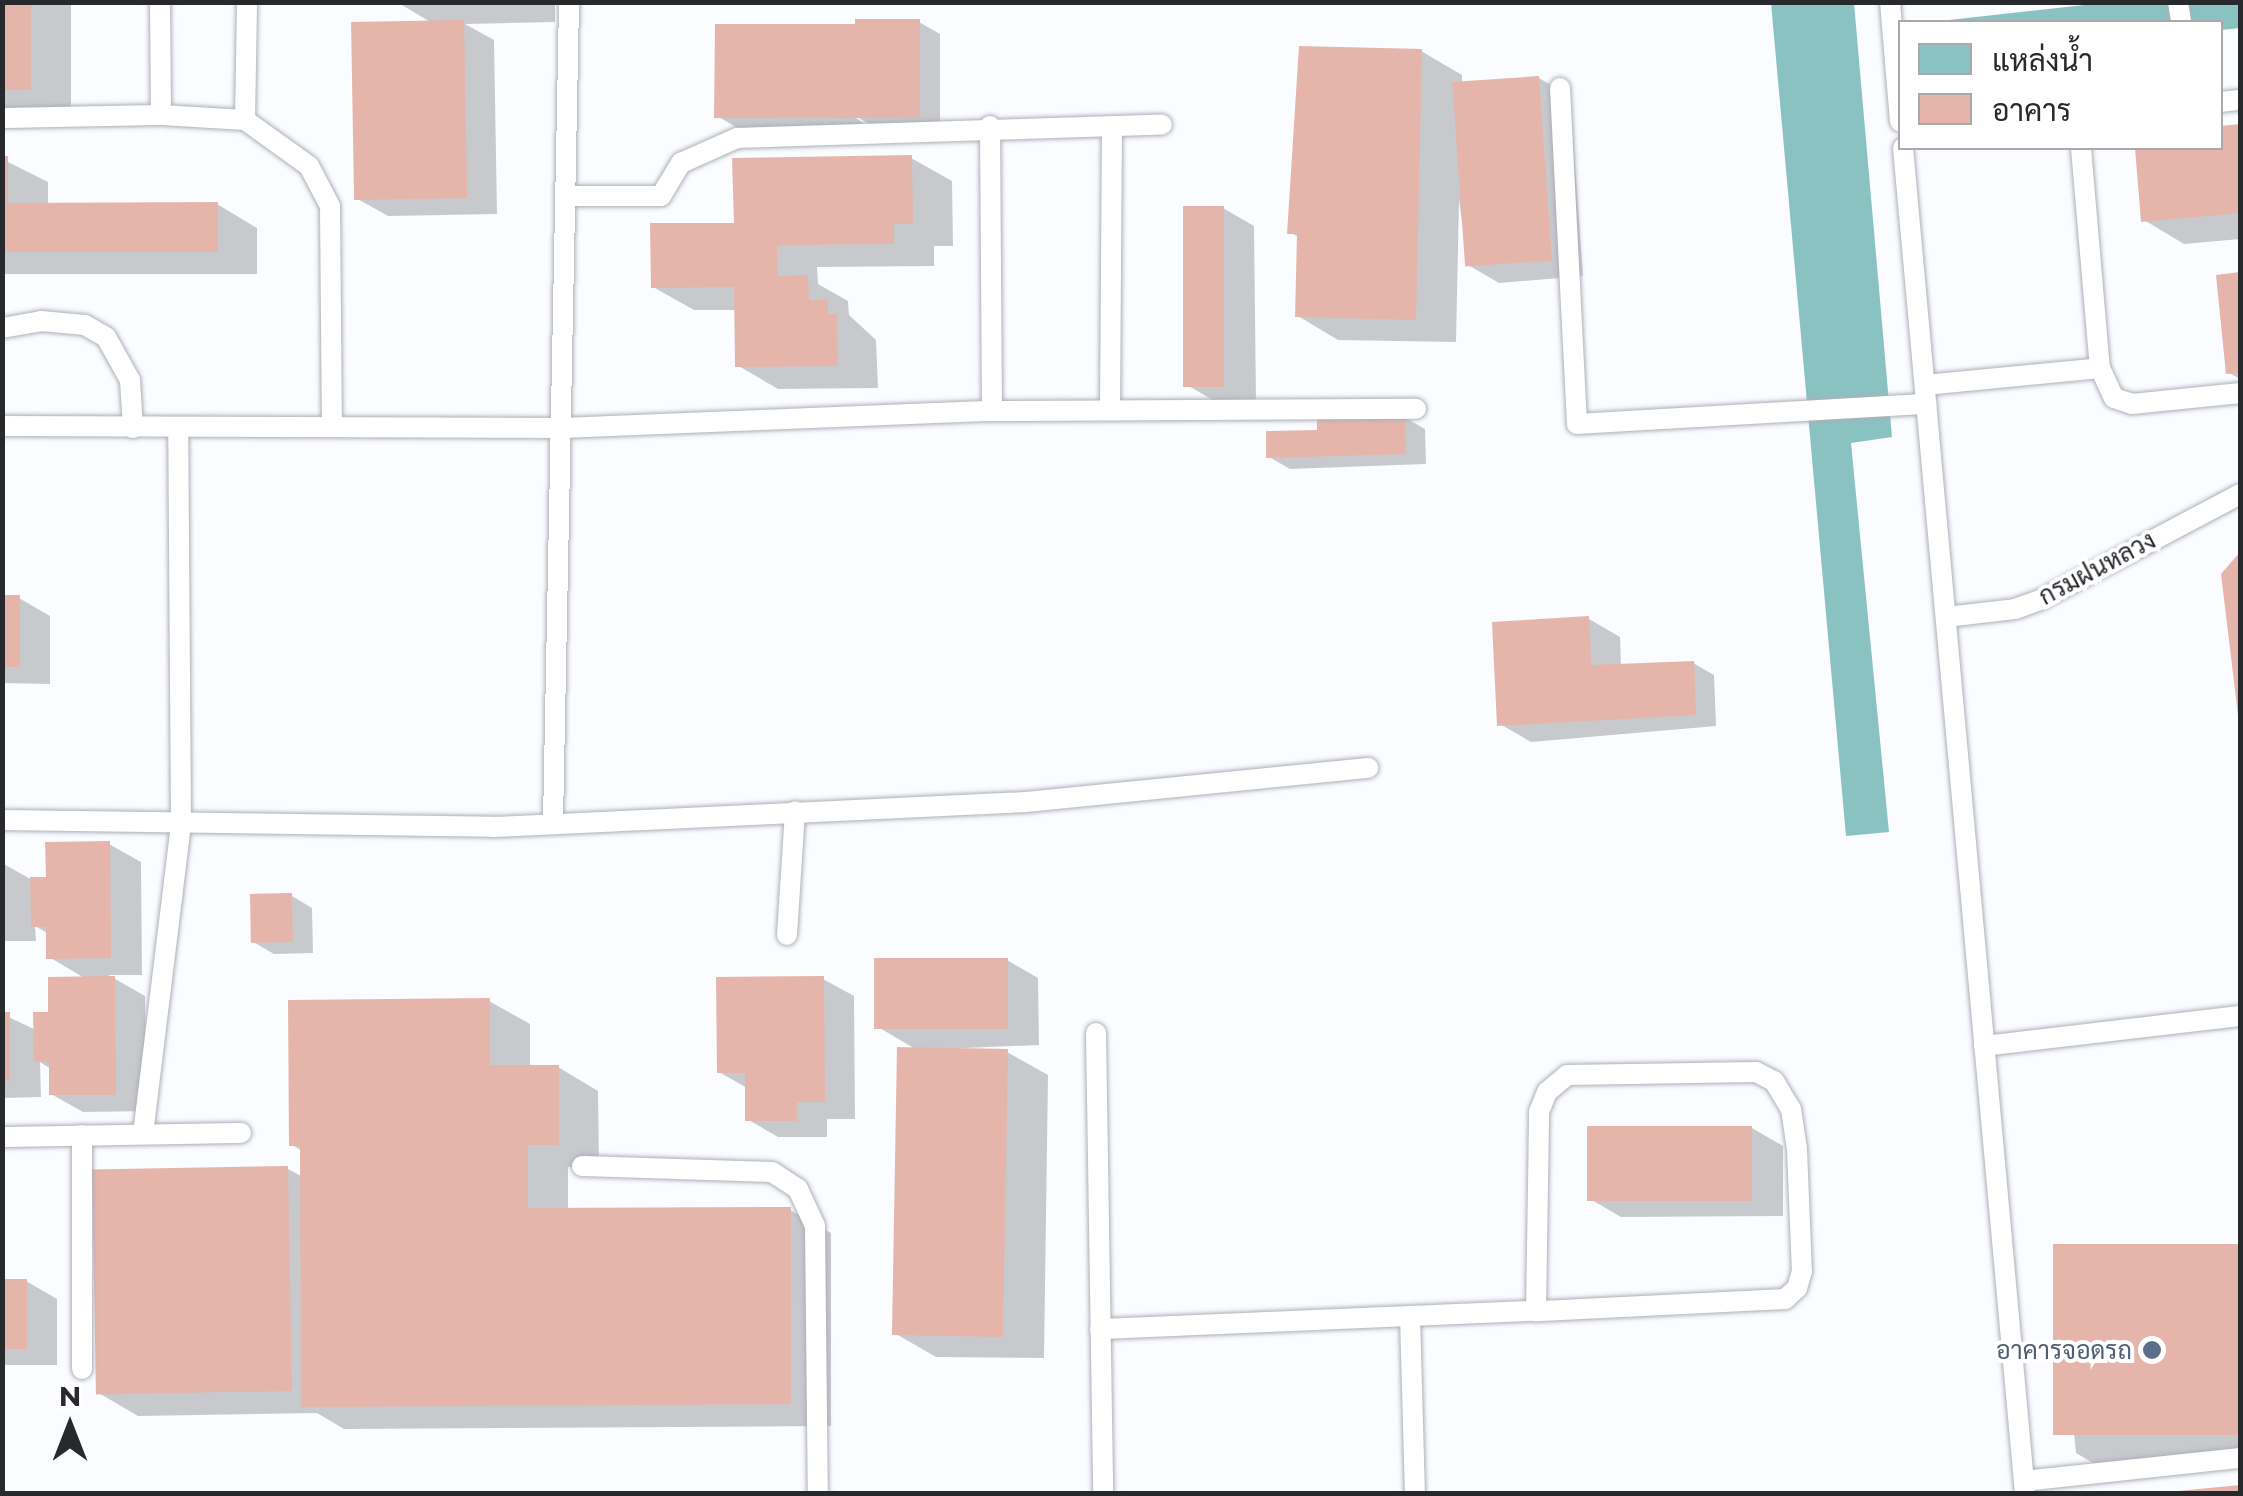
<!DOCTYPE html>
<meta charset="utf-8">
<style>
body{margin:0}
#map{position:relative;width:2243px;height:1496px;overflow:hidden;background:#fafcff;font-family:Montserrat,Sarabun,sans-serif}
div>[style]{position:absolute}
.water>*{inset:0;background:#8ac2c2}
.shadow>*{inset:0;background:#0003;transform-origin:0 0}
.building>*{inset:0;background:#e5b5ab;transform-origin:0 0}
.roads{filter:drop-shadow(0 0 2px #acb0b8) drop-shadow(0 0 2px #acb0b8)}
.service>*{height:20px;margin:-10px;padding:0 10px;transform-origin:10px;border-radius:10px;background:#fff}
.dots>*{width:28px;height:28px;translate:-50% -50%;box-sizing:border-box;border:5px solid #fff;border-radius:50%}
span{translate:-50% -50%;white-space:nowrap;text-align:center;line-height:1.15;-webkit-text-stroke:8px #fff;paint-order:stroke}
.street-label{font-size:25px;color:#27292c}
.service-label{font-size:25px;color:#4e5e75}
.right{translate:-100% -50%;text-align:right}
.frame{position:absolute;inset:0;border:5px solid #27292c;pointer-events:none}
.legend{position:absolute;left:1898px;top:20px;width:325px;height:130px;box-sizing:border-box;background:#fff;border:2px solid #a9a9ab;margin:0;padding:12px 18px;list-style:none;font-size:30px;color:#27292c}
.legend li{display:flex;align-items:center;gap:20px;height:50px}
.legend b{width:50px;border:2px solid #a9a9ab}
.north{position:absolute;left:20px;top:1376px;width:100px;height:100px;-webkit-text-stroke:8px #fff;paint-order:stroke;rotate:0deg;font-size:28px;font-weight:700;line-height:40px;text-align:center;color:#27292c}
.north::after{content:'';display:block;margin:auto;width:35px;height:45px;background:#27292c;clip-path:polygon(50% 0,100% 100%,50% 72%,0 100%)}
</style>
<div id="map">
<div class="water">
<div style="clip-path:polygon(1771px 3px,1854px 3px,1892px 437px,1851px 443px,1889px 832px,1846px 836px)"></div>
<div style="clip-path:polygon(2103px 3px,2240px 3px,2240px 28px,2221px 30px,2220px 22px,1931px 22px)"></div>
</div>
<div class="shadow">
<div style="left:2px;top:2px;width:69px;height:111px"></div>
<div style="clip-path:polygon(397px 2px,555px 2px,555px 22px,465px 24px,494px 40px,497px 214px,388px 216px,356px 198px,432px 23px)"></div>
<div style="clip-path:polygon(919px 22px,940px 34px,940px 128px,885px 133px,845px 110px,878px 134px,748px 134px,717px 116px,857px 27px)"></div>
<div style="clip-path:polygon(1421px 51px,1462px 75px,1462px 84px,1539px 78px,1570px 96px,1583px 276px,1499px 283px,1468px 265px,1459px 200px,1456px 342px,1338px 340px,1298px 316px,1300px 238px,1290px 232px)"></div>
<div style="clip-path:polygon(2240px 127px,2240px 239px,2184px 244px,2144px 220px,2137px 148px,2220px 148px,2220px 129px)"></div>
<div style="clip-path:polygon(911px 158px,952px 181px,953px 246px,934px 246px,934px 266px,817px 267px,818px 284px,848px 301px,849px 315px,876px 340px,878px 388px,778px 389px,737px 365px,736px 310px,694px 310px,653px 287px,736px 225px)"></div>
<div style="clip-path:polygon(2px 159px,48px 182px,48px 205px,217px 204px,257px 228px,257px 274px,2px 274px)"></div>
<div style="clip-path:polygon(1223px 208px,1254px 226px,1256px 403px,1218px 403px,1187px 385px)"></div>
<div style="clip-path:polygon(2240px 275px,2240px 379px,2229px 373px,2219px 277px)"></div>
<div style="clip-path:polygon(1404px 417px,1425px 429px,1426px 464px,1290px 469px,1269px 457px,1320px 433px)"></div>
<div style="clip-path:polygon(2240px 555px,2240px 715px,2223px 574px)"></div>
<div style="clip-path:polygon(2px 597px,19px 598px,50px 616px,50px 684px,2px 683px)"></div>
<div style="clip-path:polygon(1589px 619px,1620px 637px,1621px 666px,1693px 663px,1714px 675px,1716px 726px,1531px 742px,1500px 724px)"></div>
<div style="clip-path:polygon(109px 844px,141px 862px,142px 975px,108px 975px,145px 996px,146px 1111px,83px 1112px,51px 1094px,51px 1069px,40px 1062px,41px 1097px,2px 1098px,2px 1014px,36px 1030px,86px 979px,49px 957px,49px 934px,35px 926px,36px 941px,3px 941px,2px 958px,2px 863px,32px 880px,48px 880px)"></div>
<div style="clip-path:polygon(292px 896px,312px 908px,313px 953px,274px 954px,253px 942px)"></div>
<div style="clip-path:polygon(1007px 960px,1038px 978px,1039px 1045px,917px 1050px,878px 1027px)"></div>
<div style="clip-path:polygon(823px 979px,854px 996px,855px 1119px,827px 1119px,827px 1137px,778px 1137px,747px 1119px,747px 1088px,719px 1072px)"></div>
<div style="clip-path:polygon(489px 1001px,530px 1024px,530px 1067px,558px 1067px,598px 1091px,599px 1167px,568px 1167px,568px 1211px,790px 1210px,831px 1233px,831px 1426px,344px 1429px,317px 1413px,138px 1416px,97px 1392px,288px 1169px,303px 1177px,302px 1151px,291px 1144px)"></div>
<div style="clip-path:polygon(1007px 1052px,1048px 1075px,1044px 1358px,936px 1357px,896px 1334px)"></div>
<div style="clip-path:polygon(1752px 1128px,1783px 1146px,1783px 1216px,1621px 1217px,1590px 1199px)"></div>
<div style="clip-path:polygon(2240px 1246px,2240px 1462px,2117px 1477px,2076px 1453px,2057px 1267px)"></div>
<div style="clip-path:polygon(2px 1281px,26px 1281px,57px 1299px,57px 1365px,2px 1365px)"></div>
</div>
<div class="building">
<div style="left:2px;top:2px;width:29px;height:88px"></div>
<div style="clip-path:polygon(855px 19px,920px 19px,920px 118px,714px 118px,715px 24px,855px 24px)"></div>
<div style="left:464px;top:20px;width:178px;height:113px;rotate:89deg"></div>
<div style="clip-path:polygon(1299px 46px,1422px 49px,1416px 320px,1295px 317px,1297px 234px,1287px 234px)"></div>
<div style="left:1539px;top:76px;width:185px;height:87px;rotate:86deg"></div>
<div style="clip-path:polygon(2240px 124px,2240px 213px,2141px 222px,2135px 148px,2220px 148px,2220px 126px)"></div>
<div style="clip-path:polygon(912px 155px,913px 224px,894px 224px,894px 244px,777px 245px,778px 276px,808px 275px,809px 300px,828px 300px,828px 314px,837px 314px,838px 366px,735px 367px,734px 287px,651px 288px,650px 223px,734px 223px,732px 158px)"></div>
<div style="clip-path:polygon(2px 156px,8px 156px,8px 203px,218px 202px,218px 252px,2px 252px)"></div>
<div style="left:1183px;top:206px;width:41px;height:181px"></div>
<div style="clip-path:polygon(2240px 272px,2240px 373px,2226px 374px,2216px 275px)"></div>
<div style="clip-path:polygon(1405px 414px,1406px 454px,1266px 458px,1266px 431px,1317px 430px,1317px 417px)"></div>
<div style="clip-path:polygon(2240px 552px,2240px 715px,2238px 715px,2221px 574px)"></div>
<div style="left:2px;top:595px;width:18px;height:72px"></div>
<div style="clip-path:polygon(1589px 616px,1591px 665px,1694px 661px,1696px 715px,1497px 726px,1492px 622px)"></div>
<div style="clip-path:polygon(110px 841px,111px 958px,46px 959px,46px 927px,31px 927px,30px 877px,46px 877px,45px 842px)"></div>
<div style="left:292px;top:893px;width:49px;height:42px;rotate:89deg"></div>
<div style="left:874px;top:958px;width:134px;height:71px"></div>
<div style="clip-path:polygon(115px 976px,116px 1095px,49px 1095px,49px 1062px,34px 1062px,33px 1012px,48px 1012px,48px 977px)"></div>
<div style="clip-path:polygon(824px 976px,825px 1102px,797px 1102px,797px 1121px,745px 1121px,745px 1073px,717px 1073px,716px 977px)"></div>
<div style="clip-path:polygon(490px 998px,490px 1065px,559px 1065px,559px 1145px,528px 1145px,528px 1208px,791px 1207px,791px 1404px,301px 1407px,300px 1146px,289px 1146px,288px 1000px)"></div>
<div style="left:2px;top:1012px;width:8px;height:69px"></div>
<div style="left:897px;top:1047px;width:111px;height:288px;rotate:1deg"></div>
<div style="left:1587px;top:1126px;width:165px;height:75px"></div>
<div style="left:288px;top:1166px;width:225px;height:196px;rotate:89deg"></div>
<div style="left:2240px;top:1244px;width:191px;height:187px;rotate:90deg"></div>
<div style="left:2px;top:1279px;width:25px;height:70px"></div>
<div style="clip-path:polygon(2240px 1485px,2240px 1494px,2178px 1494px,2178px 1491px)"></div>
</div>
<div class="roads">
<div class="service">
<div style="left:160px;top:2px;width:113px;rotate:89.5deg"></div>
<div style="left:161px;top:115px;width:84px;rotate:3.4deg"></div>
<div style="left:245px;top:120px;width:118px;rotate:-89deg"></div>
<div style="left:1890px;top:2px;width:120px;rotate:85.2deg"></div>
<div style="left:2178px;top:2px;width:20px;rotate:81deg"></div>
<div style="left:1560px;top:88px;width:336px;rotate:87.1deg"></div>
<div style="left:1577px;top:424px;width:350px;rotate:-3.3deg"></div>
<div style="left:2220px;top:102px;width:20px;rotate:-6deg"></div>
<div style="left:2px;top:118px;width:159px;rotate:-1.1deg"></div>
<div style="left:245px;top:120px;width:79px;rotate:35.7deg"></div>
<div style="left:309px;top:166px;width:45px;rotate:62.3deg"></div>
<div style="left:330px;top:206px;width:219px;rotate:89.5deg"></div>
<div style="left:990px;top:126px;width:285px;rotate:89.6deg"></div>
<div style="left:1903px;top:148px;width:1352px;rotate:84.82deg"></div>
<div style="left:2081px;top:148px;width:221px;rotate:85.1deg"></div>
<div style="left:2100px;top:368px;width:33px;rotate:65deg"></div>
<div style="left:2114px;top:398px;width:19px;rotate:18deg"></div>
<div style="left:2132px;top:404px;width:109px;rotate:-5.8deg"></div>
<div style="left:568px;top:196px;width:93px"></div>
<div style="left:661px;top:196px;width:39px;rotate:-59deg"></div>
<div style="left:681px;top:163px;width:61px;rotate:-24.1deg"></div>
<div style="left:737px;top:138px;width:425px;rotate:-1.8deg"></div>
<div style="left:2px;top:328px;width:40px;rotate:-10deg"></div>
<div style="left:41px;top:321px;width:44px;rotate:5.2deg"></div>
<div style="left:85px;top:325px;width:24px;rotate:30deg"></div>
<div style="left:106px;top:337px;width:49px;rotate:60.8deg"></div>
<div style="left:130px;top:380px;width:48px;rotate:86.4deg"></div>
<div style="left:1925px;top:385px;width:176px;rotate:-5.5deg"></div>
<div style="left:1110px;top:410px;width:282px;rotate:-89.6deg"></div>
<div style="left:2px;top:426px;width:559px;rotate:0.2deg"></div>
<div style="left:561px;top:428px;width:431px;rotate:-2.3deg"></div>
<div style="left:992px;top:411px;width:424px;rotate:-0.3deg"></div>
<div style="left:1946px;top:617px;width:69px;rotate:-6.6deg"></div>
<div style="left:2015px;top:609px;width:29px;rotate:-20deg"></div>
<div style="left:2042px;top:599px;width:224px;rotate:-27.9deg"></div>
<div style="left:2px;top:820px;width:492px;rotate:0.8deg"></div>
<div style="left:494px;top:827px;width:533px;rotate:-2.69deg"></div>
<div style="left:1026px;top:802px;width:344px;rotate:-5.7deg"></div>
<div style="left:553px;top:822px;width:820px;rotate:-88.88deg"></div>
<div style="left:787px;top:935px;width:124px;rotate:-86.3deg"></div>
<div style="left:1096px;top:1033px;width:461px;rotate:89.1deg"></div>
<div style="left:1984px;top:1046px;width:258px;rotate:-6.7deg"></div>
<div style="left:143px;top:1134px;width:312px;rotate:-83deg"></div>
<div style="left:181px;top:824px;width:396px;rotate:-90.4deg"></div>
<div style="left:82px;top:1135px;width:234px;rotate:90deg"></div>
<div style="left:2px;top:1137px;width:239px;rotate:-1deg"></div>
<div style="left:582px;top:1166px;width:190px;rotate:1.8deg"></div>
<div style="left:772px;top:1172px;width:31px;rotate:33deg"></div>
<div style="left:798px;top:1189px;width:41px;rotate:65.3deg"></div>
<div style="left:815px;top:1226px;width:268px;rotate:89.4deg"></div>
<div style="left:1410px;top:1316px;width:178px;rotate:88.4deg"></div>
<div style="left:1100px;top:1329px;width:436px;rotate:-2.4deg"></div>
<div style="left:1536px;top:1311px;width:199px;rotate:-89.1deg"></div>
<div style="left:1539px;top:1112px;width:22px;rotate:-68deg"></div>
<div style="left:1547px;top:1092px;width:26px;rotate:-40deg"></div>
<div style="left:1567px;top:1075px;width:189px;rotate:-0.9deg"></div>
<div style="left:1756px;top:1072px;width:20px;rotate:27deg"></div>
<div style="left:1774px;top:1081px;width:33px;rotate:59deg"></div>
<div style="left:1791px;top:1109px;width:40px;rotate:81.5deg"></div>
<div style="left:1797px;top:1149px;width:122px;rotate:87.7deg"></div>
<div style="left:1802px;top:1271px;width:18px;rotate:106deg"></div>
<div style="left:1797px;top:1288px;width:16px;rotate:137deg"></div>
<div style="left:1785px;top:1299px;width:249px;rotate:177.2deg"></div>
<div style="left:2024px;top:1481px;width:217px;rotate:-6.1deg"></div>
</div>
</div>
<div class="dots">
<div style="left:2152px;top:1350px;background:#5c6f8a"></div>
</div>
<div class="street-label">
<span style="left:2097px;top:568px;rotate:-28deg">กรมฝนหลวง</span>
</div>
<div class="service-label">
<span class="right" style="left:2132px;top:1350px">อาคารจอดรถ</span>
</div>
<div class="frame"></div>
<ul class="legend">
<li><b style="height:28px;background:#8ac2c2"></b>แหล่งน้ำ</li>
<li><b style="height:28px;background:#e5b5ab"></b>อาคาร</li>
</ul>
<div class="north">N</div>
</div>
